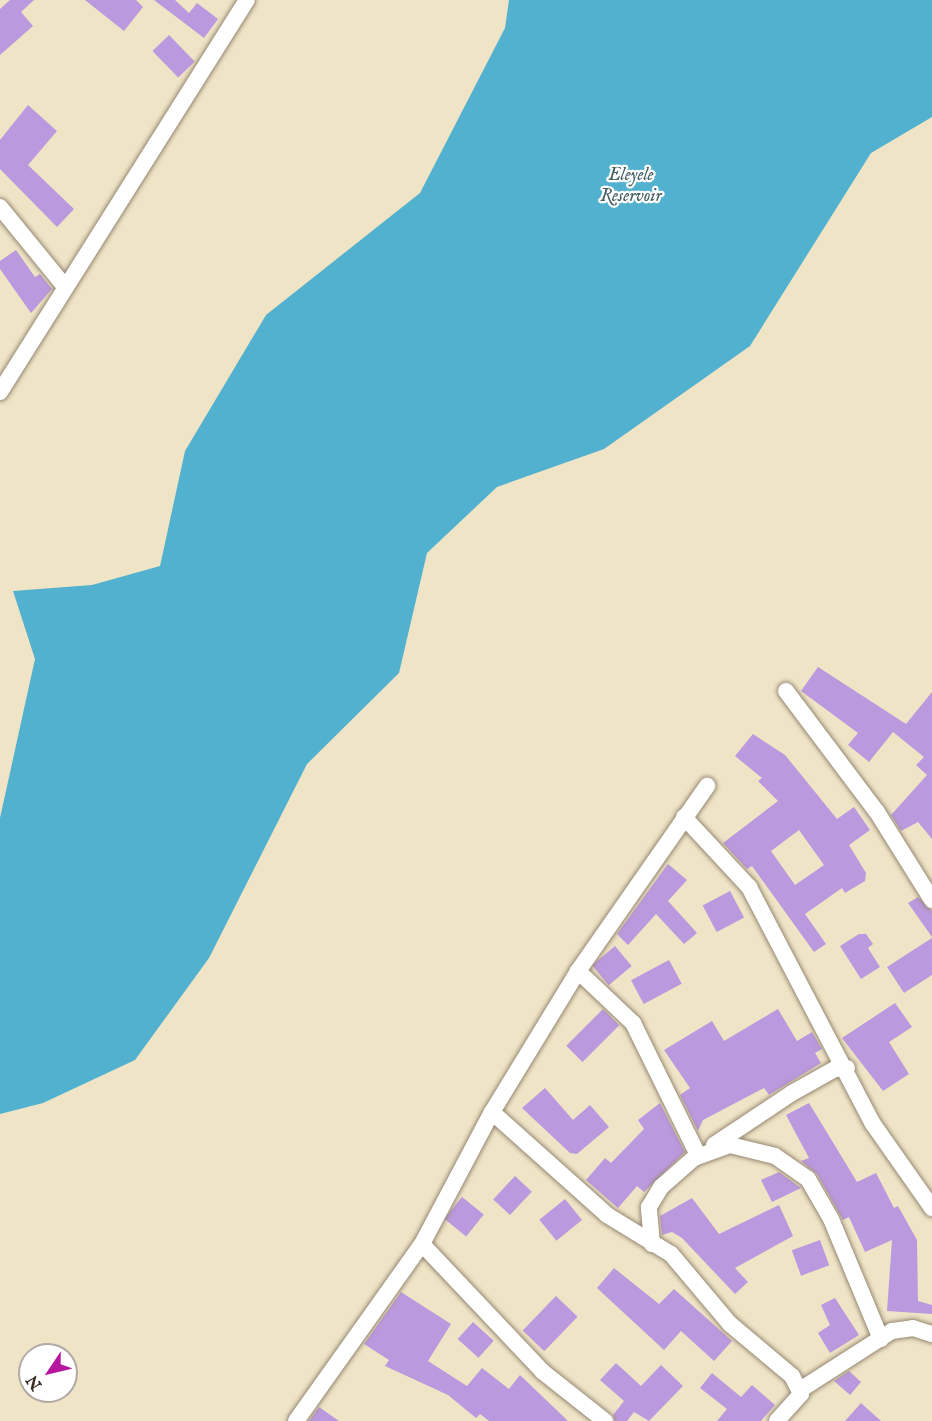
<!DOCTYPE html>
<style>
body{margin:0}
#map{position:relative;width:932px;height:1421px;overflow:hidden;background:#efe4c6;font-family:"IM FELL English",serif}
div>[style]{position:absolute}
.water>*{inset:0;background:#51b1cf}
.building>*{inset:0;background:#bb99de;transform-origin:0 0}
.roads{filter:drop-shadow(0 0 2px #958772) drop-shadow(0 0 2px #958772)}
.minor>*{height:16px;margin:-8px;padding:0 8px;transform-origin:8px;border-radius:8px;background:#fff}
span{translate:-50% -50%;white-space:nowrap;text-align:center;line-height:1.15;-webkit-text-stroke:4.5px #fff;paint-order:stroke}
.water-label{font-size:18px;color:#446065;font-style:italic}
.north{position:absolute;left:18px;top:1343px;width:60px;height:60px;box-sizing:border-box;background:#fff;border:2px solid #b1aaa5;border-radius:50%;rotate:235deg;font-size:16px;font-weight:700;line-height:24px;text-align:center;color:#3b2a1e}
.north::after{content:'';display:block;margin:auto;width:21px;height:27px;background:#b5179e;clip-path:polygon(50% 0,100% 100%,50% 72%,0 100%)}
</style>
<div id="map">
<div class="water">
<div style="clip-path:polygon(509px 0,932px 0,932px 117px,871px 153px,750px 346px,604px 449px,497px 487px,427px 553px,399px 673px,307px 764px,209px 958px,135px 1060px,43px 1103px,0 1114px,0 818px,35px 659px,13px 591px,92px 585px,160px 566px,185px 451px,266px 315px,420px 193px,505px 28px)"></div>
</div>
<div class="building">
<div style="clip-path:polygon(10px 0,34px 0,21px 12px,33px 26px,0 55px,0 9px)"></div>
<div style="clip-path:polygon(85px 0,136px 0,143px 7px,124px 31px)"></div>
<div style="clip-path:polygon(154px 0,175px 0,189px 13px,197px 3px,218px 19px,204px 38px)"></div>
<div style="left:169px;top:35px;width:37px;height:23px;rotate:46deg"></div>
<div style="clip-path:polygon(28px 105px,57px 131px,28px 165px,74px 209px,57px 227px,0 169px,0 140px)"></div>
<div style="clip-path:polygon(16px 250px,35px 277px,40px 274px,52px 289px,31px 313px,0 269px,0 261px)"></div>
<div style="clip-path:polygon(818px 667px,906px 724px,932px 692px,932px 839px,918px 822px,901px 831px,891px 815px,927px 775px,916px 765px,924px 757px,893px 732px,869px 762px,848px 745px,858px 733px,801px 691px)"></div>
<div style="clip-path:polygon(evenodd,753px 734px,785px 755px,837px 819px,854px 807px,870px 830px,849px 845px,866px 873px,865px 881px,845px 893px,842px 888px,805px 914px,826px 944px,814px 952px,752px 866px,747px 869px,723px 843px,778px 801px,758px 781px,762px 778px,735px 756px,753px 734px,799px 830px,824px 865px,795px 885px,771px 851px,799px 830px)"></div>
<div style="clip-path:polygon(668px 864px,687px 880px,668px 901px,697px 933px,684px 944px,656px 914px,628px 945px,617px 934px)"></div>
<div style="left:730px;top:891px;width:30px;height:31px;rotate:62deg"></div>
<div style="clip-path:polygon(918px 897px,932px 911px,932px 937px,908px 903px)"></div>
<div style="clip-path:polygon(859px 934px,866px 934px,873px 944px,868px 948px,880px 967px,861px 979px,840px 946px)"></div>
<div style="clip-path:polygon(932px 938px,932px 975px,904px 993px,887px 967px)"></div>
<div style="left:615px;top:946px;width:26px;height:30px;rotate:50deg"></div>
<div style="left:669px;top:960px;width:27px;height:43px;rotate:62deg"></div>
<div style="clip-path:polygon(895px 1003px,912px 1027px,889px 1042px,909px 1074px,883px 1091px,842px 1038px)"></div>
<div style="left:603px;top:1009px;width:23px;height:52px;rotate:45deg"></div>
<div style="clip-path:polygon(778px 1009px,797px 1041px,812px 1032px,822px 1049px,815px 1053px,821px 1063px,769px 1095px,764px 1088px,703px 1120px,698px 1131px,680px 1095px,690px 1088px,664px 1050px,712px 1021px,724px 1041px)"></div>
<div style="clip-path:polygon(545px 1088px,573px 1120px,590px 1105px,609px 1127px,577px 1154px,570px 1153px,522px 1108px)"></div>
<div style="clip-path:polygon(660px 1103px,685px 1152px,644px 1192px,637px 1186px,618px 1208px,586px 1180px,605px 1158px,611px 1163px,644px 1129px,638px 1120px)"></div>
<div style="clip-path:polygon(809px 1103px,857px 1182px,876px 1173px,894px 1208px,898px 1206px,917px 1240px,918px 1301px,932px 1305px,932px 1314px,887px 1311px,892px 1240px,865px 1252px,849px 1217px,843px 1220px,817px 1174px,801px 1161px,809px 1158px,786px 1115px)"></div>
<div style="clip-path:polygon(779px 1172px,801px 1188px,772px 1202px,761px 1180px)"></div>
<div style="left:515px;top:1176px;width:23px;height:32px;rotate:43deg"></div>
<div style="left:462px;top:1197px;width:28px;height:28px;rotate:39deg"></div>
<div style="clip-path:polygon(692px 1198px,719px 1234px,779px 1205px,793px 1236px,735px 1268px,748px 1282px,735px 1294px,682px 1238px,672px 1232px,662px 1235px,660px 1216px)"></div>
<div style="left:565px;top:1199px;width:27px;height:33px;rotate:51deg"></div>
<div style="left:820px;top:1240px;width:27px;height:30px;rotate:70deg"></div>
<div style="clip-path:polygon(614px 1268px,659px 1304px,674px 1289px,732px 1341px,714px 1361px,681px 1331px,664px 1350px,597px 1288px)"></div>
<div style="clip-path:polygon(401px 1292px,451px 1324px,428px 1361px,467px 1386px,482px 1368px,509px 1389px,520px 1375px,568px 1421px,489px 1421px,480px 1414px,476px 1418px,448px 1395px,385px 1366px,389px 1360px,364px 1344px)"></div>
<div style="left:556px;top:1296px;width:30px;height:48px;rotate:44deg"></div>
<div style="clip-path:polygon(835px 1298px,859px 1335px,830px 1353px,818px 1333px,830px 1325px,821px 1305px)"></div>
<div style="left:473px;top:1322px;width:28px;height:23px;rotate:42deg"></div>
<div style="clip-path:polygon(616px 1363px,641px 1386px,661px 1365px,683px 1386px,649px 1421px,634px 1412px,627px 1421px,615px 1421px,613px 1415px,624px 1401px,600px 1380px)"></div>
<div style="clip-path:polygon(849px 1371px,861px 1382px,850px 1395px,834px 1381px)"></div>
<div style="clip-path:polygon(712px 1373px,741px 1397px,752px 1385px,775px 1405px,761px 1421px,717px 1421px,727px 1409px,700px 1388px)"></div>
<div style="clip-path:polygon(861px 1403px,881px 1421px,845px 1421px)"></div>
<div style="clip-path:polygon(319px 1407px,339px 1421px,309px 1421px)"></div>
</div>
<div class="roads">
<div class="minor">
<div style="left:0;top:207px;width:104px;rotate:50.8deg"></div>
<div style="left:0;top:392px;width:463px;rotate:-57.8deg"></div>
<div style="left:786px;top:691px;width:151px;rotate:53.1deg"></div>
<div style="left:877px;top:812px;width:104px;rotate:58deg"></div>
<div style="left:684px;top:817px;width:96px;rotate:47.1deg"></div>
<div style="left:749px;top:887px;width:267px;rotate:62.4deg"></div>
<div style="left:873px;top:1124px;width:103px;rotate:54.9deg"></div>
<div style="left:578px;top:971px;width:76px;rotate:43.4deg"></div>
<div style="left:633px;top:1023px;width:147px;rotate:63.8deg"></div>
<div style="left:492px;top:1112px;width:154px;rotate:41.8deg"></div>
<div style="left:607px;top:1215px;width:75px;rotate:31.4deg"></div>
<div style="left:671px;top:1254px;width:92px;rotate:49.9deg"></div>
<div style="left:730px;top:1324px;width:81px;rotate:40deg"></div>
<div style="left:792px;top:1376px;width:20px;rotate:63deg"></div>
<div style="left:801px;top:1394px;width:36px;rotate:132deg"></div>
<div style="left:714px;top:1145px;width:94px;rotate:-33.7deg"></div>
<div style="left:792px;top:1093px;width:49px;rotate:-29.2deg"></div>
<div style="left:835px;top:1069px;width:12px;rotate:-5deg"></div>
<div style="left:422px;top:1244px;width:176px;rotate:46.6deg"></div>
<div style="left:543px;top:1372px;width:79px;rotate:38.3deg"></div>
<div style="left:652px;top:1244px;width:37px;rotate:-95deg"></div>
<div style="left:649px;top:1207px;width:23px;rotate:-59deg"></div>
<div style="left:661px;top:1187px;width:44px;rotate:-41.3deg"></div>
<div style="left:694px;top:1158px;width:38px;rotate:-20deg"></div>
<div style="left:730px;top:1145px;width:46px;rotate:13.7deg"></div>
<div style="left:775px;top:1156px;width:40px;rotate:34.9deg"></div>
<div style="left:808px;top:1179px;width:46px;rotate:60.1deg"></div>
<div style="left:831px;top:1219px;width:130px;rotate:67.4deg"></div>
<div style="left:800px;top:1390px;width:109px;rotate:-32.7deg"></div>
<div style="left:892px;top:1331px;width:21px;rotate:-8deg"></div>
<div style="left:913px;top:1328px;width:20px;rotate:18deg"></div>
<div style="left:296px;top:1421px;width:217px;rotate:-54.6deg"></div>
<div style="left:422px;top:1244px;width:149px;rotate:-62.1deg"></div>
<div style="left:492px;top:1112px;width:165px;rotate:-58.6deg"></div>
<div style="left:578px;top:971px;width:226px;rotate:-55.1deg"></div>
</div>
</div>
<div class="water-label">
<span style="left:631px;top:187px">Eleyele<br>Reservoir</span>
</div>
<div class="north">N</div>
</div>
